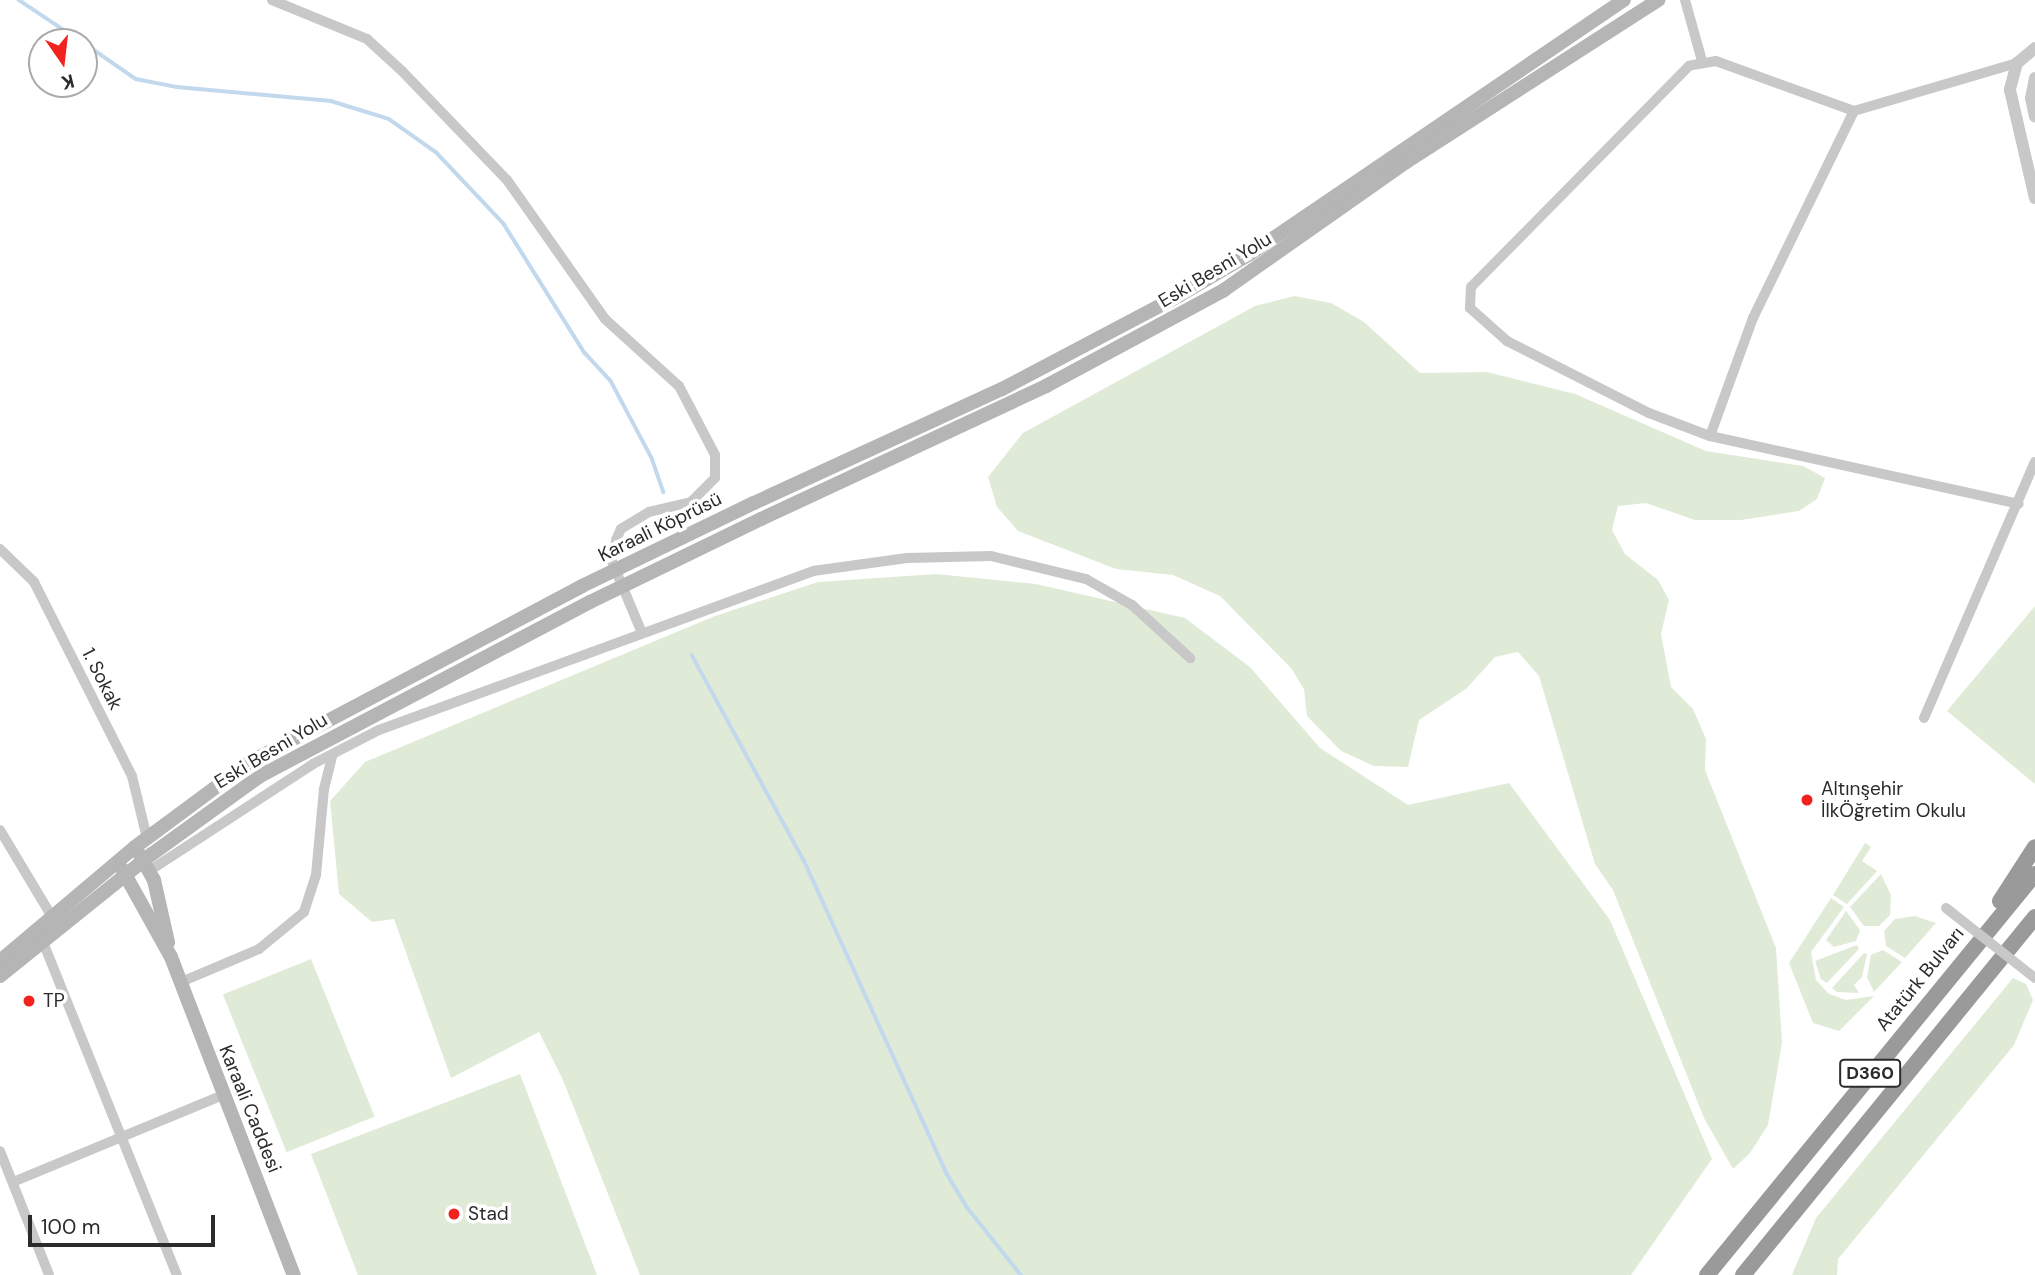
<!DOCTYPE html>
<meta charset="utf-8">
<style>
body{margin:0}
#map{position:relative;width:2035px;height:1275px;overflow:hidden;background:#fff;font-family:"DM Sans",sans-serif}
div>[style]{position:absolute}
.green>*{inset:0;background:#e0ebd7;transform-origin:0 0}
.stream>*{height:3.5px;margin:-1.75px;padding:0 1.75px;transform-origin:1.75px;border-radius:1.75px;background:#c1d8ed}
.minor>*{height:10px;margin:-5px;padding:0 5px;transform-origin:5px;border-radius:5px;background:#c8c8c8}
.tertiary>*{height:12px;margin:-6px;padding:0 6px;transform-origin:6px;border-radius:6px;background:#c8c8c8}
.secondary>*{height:14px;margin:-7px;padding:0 7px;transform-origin:7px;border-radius:7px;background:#b5b5b5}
.trunk>*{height:16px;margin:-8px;padding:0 8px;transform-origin:8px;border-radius:8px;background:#9a9a9a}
.minor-bridge>*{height:10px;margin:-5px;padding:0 5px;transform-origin:5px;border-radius:5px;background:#c8c8c8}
.secondary-bridge>*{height:14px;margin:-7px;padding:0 7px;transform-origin:7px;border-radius:7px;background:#b5b5b5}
.dots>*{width:19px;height:19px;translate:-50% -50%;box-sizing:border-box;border:4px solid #fff;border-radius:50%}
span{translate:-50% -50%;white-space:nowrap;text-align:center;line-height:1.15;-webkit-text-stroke:7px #fff;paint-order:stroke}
.shield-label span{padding:2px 5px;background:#fff;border:2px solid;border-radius:5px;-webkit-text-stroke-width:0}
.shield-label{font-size:18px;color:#2b2b2b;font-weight:700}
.street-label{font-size:19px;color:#2b2b2b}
.poi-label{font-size:19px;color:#2b2b2b}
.left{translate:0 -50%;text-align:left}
.north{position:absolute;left:28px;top:28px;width:70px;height:70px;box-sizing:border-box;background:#fff;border:2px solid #aaa;border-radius:50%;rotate:166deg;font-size:19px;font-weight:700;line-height:28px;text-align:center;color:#2b2b2b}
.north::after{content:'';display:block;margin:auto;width:24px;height:32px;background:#f2221e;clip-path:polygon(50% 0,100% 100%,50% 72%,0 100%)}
.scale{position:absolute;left:28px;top:1215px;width:187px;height:32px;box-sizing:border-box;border:4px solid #2b2b2b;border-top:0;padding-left:9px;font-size:21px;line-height:24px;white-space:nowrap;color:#2b2b2b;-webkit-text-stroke:5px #fff;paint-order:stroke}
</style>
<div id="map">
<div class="green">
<div style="clip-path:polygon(1294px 296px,1331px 303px,1364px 322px,1420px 373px,1487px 372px,1575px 394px,1706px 451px,1803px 466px,1825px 478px,1817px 499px,1799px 511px,1741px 520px,1695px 520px,1646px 503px,1618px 506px,1612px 530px,1625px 554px,1658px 580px,1669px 600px,1661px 634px,1671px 687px,1693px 709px,1706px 739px,1705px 770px,1776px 948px,1782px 1043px,1768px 1125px,1750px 1153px,1733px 1169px,1704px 1118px,1613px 890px,1595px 864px,1539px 676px,1518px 652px,1495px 657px,1466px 689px,1419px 720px,1408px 767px,1374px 766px,1341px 751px,1307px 716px,1304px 689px,1291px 668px,1220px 596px,1173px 575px,1116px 569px,1018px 531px,997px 507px,988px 477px,1023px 433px,1255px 306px)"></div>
<div style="clip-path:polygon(936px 574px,1036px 584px,1185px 618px,1250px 667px,1320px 748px,1408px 805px,1509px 783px,1610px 920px,1712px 1159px,1631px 1275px,640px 1275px,563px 1080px,539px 1032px,451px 1078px,394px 919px,372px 922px,339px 894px,330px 801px,365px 762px,715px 616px,818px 582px)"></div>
<div style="clip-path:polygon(2035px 606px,2035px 784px,1947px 711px)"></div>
<div style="clip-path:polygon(1865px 843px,1871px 847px,1862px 861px,1877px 871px,1847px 904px,1833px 895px)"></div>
<div style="clip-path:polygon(1881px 874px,1891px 895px,1890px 915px,1879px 926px,1864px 926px,1850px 907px)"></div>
<div style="clip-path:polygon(1831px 898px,1844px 907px,1811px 952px,1816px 980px,1829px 994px,1846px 1000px,1874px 996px,1839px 1031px,1813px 1023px,1789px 963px)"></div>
<div style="clip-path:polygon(1846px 911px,1860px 930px,1856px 941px,1834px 947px,1826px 940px)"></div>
<div style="clip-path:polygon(1915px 916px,1936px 923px,1905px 958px,1886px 946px,1884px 931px,1895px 919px)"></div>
<div style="clip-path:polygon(1857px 945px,1859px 949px,1827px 983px,1821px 979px,1815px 961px)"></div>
<div style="clip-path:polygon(1883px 950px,1902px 962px,1874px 992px,1867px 977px,1871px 955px)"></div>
<div style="clip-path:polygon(1864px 953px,1867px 954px,1862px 977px,1854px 985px,1859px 993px,1837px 992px,1832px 988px)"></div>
<div style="left:311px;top:959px;width:170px;height:95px;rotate:68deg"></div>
<div style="clip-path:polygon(2013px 978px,2026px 984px,2033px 1000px,2014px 1045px,1838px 1259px,1837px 1275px,1792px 1275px,1816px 1218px)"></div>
<div style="clip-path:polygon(520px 1074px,597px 1275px,358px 1275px,311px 1154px)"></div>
</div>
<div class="stream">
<div style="left:19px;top:0;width:76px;rotate:33.7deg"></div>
<div style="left:84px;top:43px;width:63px;rotate:34.7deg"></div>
<div style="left:136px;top:79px;width:42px;rotate:11deg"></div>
<div style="left:177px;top:87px;width:155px;rotate:5.2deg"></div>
<div style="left:331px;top:101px;width:61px;rotate:17.2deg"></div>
<div style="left:389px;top:119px;width:57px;rotate:35.1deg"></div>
<div style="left:436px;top:152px;width:99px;rotate:46.6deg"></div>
<div style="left:504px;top:224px;width:152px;rotate:57.9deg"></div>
<div style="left:585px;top:353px;width:38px;rotate:47deg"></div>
<div style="left:611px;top:381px;width:87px;rotate:62deg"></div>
<div style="left:652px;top:458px;width:36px;rotate:71deg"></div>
<div style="left:692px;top:655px;width:234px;rotate:61.4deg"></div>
<div style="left:804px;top:860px;width:343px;rotate:65.5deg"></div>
<div style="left:946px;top:1172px;width:41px;rotate:59deg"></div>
<div style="left:967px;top:1207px;width:87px;rotate:51.5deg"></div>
</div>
<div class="minor">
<div style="left:272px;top:0;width:103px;rotate:22.3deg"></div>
<div style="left:367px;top:39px;width:47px;rotate:42.4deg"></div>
<div style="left:402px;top:71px;width:151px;rotate:46.1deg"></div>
<div style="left:507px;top:180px;width:170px;rotate:54.8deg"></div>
<div style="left:605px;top:319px;width:100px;rotate:42.2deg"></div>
<div style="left:679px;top:386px;width:78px;rotate:62.4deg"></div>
<div style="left:715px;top:455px;width:23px;rotate:90deg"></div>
<div style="left:715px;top:478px;width:34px;rotate:135deg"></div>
<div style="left:691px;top:502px;width:43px;rotate:166.6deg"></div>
<div style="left:649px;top:512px;width:33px;rotate:149deg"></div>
<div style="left:621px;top:529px;width:21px;rotate:115deg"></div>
<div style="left:612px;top:548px;width:11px;rotate:95deg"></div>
<div style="left:611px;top:559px;width:80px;rotate:67.3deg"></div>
<div style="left:1685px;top:0;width:63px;rotate:74.4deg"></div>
<div style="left:1854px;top:111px;width:147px;rotate:-160.1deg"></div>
<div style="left:1716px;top:61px;width:27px;rotate:170deg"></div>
<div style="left:1689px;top:66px;width:310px;rotate:134.6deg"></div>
<div style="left:1471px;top:287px;width:21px;rotate:93deg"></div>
<div style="left:1470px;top:308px;width:50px;rotate:41.7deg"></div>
<div style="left:1507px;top:341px;width:159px;rotate:26.9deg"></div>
<div style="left:1649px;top:413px;width:65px;rotate:20.7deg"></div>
<div style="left:1710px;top:436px;width:316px;rotate:12.4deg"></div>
<div style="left:1710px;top:436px;width:126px;rotate:-70deg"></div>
<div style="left:1753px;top:318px;width:230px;rotate:-64deg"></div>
<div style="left:1854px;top:111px;width:170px;rotate:-16.4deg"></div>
<div style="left:0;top:549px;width:47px;rotate:44.1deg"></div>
<div style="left:34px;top:582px;width:217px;rotate:63.2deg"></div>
<div style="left:132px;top:776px;width:64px;rotate:76.4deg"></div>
<div style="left:1924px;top:718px;width:279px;rotate:-66.6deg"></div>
<div style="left:0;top:830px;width:101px;rotate:59.1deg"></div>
<div style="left:149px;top:871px;width:196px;rotate:-33.1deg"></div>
<div style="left:313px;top:764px;width:74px;rotate:-27.3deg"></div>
<div style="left:379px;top:730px;width:462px;rotate:-20.1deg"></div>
<div style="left:813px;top:571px;width:95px;rotate:-7.9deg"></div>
<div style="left:907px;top:558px;width:84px;rotate:-1.4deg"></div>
<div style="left:991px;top:556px;width:98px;rotate:13.6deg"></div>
<div style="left:1086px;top:579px;width:53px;rotate:29.5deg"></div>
<div style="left:1132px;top:605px;width:79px;rotate:42.4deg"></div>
<div style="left:43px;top:942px;width:359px;rotate:68.1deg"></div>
<div style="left:181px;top:982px;width:85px;rotate:-22.9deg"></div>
<div style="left:259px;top:949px;width:58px;rotate:-39.4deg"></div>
<div style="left:304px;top:912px;width:39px;rotate:-72deg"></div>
<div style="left:316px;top:875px;width:86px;rotate:-84.7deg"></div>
<div style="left:324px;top:789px;width:36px;rotate:-76deg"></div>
<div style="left:0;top:1151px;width:133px;rotate:68.4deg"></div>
<div style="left:13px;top:1182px;width:227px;rotate:-22.5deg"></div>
</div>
<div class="tertiary">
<div style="left:2035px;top:48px;width:23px;rotate:140deg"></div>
<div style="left:2017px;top:63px;width:28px;rotate:105deg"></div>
<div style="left:2010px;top:90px;width:111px;rotate:77deg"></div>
<div style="left:2035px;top:78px;width:20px;rotate:101deg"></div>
<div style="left:2031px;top:98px;width:19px;rotate:78deg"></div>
</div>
<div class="secondary">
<div style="left:754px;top:503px;width:273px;rotate:-24.7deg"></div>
<div style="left:1002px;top:389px;width:201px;rotate:-27.8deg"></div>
<div style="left:1180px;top:295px;width:81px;rotate:-30.4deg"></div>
<div style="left:1250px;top:254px;width:452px;rotate:-34.2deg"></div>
<div style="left:761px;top:519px;width:315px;rotate:-25deg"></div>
<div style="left:1046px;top:386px;width:202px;rotate:-28.3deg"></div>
<div style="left:1224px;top:290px;width:223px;rotate:-35.1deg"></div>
<div style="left:1406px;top:162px;width:300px;rotate:-32.7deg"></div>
<div style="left:140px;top:855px;width:29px;rotate:61deg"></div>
<div style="left:154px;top:880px;width:64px;rotate:77.3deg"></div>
<div style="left:122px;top:869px;width:101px;rotate:60.9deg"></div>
<div style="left:171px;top:957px;width:341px;rotate:68.9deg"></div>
<div style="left:0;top:961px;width:177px;rotate:-40.2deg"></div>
<div style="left:135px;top:847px;width:143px;rotate:-36.5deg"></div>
<div style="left:250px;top:762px;width:376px;rotate:-27.9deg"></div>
<div style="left:0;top:976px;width:195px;rotate:-38.8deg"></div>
<div style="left:152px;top:854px;width:133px;rotate:-35.8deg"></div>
<div style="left:260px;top:776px;width:373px;rotate:-27.8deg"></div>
</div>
<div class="trunk">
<div style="left:2000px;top:901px;width:64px;rotate:-57.1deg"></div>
<div style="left:1707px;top:1275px;width:518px;rotate:-50.72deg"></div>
<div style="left:1743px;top:1275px;width:462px;rotate:-50.8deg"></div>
</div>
<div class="minor-bridge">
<div style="left:1946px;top:908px;width:113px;rotate:38.2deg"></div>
</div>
<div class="secondary-bridge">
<div style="left:582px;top:586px;width:191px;rotate:-25.8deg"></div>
<div style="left:590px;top:602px;width:190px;rotate:-25.9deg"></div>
</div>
<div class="dots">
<div style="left:1807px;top:800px;background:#f2221e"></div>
<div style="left:29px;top:1001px;background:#f2221e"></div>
<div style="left:454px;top:1214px;background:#f2221e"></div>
</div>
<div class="shield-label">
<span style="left:1870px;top:1073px">D360</span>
</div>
<div class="street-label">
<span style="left:1215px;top:270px;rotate:-31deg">Eski Besni Yolu</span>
<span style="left:660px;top:527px;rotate:-26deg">Karaali Köprüsü</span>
<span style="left:102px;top:679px;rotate:63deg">1. Sokak</span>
<span style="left:271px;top:751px;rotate:-31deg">Eski Besni Yolu</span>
<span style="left:1920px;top:979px;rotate:-51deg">Atatürk Bulvarı</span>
<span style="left:250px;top:1109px;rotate:68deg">Karaali Caddesi</span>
</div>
<div class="poi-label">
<span class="left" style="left:1821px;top:800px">Altınşehir<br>İlkÖğretim Okulu</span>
<span class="left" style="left:43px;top:1001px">TP</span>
<span class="left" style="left:468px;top:1214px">Stad</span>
</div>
<div class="north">K</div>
<div class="scale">100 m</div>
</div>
